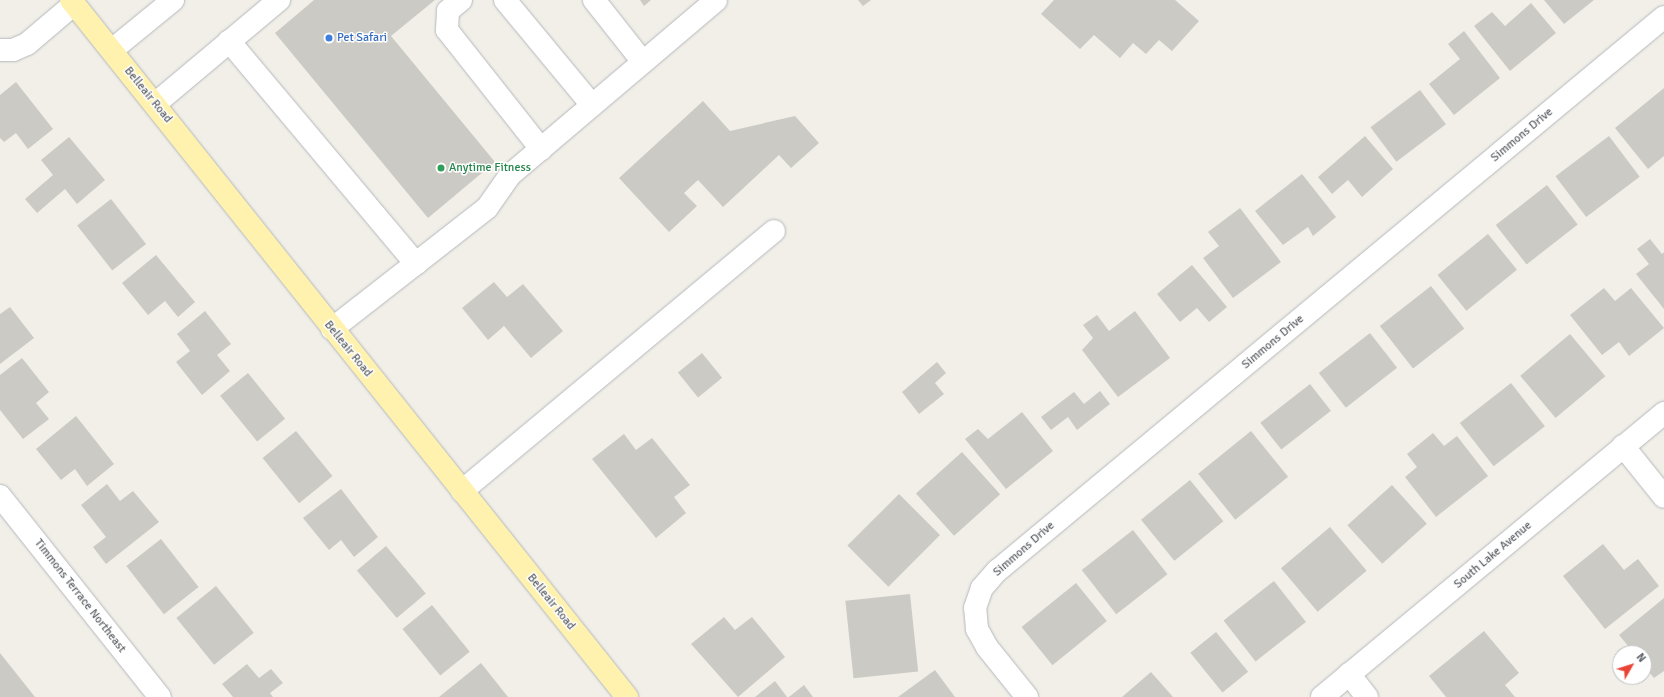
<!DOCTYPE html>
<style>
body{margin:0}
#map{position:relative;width:1664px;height:697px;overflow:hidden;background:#f1efe8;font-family:Signika,sans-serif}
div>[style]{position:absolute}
.building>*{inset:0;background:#cccac5;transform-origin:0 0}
.roads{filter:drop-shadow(0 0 1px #b5b8bc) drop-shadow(0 0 1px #b5b8bc)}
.minor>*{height:22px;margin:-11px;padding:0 11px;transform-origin:11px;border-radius:11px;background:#fff}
.major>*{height:22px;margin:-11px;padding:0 11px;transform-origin:11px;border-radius:11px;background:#fff2af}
.dots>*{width:11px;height:11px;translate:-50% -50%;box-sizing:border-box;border:2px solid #fff;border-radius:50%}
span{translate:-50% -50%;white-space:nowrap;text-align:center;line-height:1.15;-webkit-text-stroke:3px #fff;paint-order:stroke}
.shop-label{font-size:12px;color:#366cbe}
.left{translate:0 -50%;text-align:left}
.street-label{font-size:12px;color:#5f6368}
.leisure-label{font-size:12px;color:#27864d}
.north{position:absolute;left:1612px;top:645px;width:40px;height:40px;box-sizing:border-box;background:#fff;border:1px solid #bfc1c3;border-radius:50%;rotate:51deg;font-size:11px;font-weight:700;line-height:16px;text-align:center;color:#5f6368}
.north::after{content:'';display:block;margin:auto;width:14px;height:18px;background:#ea4335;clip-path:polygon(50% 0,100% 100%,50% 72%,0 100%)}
</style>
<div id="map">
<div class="building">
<div style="clip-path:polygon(314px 0,435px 0,391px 36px,495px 162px,428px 218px,275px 33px)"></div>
<div style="clip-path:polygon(640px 0,651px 0,644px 6px)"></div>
<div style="clip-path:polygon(858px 0,871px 0,863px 6px)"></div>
<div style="clip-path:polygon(1054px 0,1175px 0,1199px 21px,1172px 51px,1159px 40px,1146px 54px,1133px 43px,1120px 58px,1094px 35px,1080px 49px,1041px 14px)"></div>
<div style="clip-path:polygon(1544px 0,1594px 0,1564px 24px)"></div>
<div style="clip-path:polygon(1531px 3px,1556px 33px,1510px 71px,1474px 26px,1492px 12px,1505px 26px)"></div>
<div style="clip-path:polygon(1464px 31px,1500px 78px,1454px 115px,1429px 84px,1460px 59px,1448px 44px)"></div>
<div style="clip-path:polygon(16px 82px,53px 129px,28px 149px,16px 133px,4px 142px,0 138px,0 95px)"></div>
<div style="clip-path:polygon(1664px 88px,1664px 156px,1648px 169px,1615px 128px)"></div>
<div style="left:1420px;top:90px;width:43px;height:62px;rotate:53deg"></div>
<div style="clip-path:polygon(703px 101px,730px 131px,795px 116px,819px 143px,791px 168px,779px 155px,723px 207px,698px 180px,684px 193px,697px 206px,669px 232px,619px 178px)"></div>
<div style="clip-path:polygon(1365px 136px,1393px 169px,1362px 197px,1348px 180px,1332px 194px,1318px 177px)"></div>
<div style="left:1609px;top:136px;width:51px;height:67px;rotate:53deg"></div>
<div style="clip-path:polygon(69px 137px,105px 180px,77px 204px,65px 189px,37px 213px,25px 199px,53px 175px,41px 160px)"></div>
<div style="clip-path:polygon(1302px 174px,1336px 217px,1313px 236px,1308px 227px,1283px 245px,1255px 211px)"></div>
<div style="left:1547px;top:185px;width:50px;height:65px;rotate:52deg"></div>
<div style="left:111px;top:199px;width:57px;height:43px;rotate:52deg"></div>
<div style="clip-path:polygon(1240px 208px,1281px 262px,1233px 298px,1203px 258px,1219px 246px,1208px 232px)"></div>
<div style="left:1488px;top:234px;width:46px;height:65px;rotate:51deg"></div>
<div style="clip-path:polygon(1650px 239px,1662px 254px,1664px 252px,1664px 309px,1636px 274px,1649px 264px,1637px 249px)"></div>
<div style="clip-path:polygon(156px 255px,195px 302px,178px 317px,165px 301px,148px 315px,122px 283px)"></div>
<div style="clip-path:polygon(1192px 265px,1227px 307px,1209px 322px,1197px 308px,1180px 322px,1157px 294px)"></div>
<div style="clip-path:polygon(494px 282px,507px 297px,523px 284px,563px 331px,531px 358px,504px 326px,488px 340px,462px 308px)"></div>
<div style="left:1431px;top:286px;width:54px;height:65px;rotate:52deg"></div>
<div style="clip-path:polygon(1604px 288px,1615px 301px,1631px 288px,1664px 328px,1629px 356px,1619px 342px,1602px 355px,1570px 315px)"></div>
<div style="clip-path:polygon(10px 307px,34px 338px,0 364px,0 314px)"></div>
<div style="clip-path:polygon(205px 311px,231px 344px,217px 355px,230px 371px,202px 395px,176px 362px,190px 351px,177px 334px)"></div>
<div style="clip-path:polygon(1135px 311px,1170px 358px,1118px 397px,1082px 350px,1093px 338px,1083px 325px,1097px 315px,1109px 331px)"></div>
<div style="left:1370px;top:333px;width:44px;height:65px;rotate:52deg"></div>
<div style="left:1570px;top:334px;width:55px;height:65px;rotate:50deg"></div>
<div style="left:702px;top:353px;width:32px;height:31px;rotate:51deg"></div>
<div style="clip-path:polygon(22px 358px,49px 392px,36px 403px,49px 419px,23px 439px,0 410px,0 375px)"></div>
<div style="clip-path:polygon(937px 362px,946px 373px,935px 383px,944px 394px,919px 414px,902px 392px)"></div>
<div style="left:248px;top:373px;width:59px;height:36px;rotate:51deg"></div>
<div style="left:1511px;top:383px;width:55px;height:65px;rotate:52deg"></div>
<div style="left:1310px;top:384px;width:34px;height:63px;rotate:52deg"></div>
<div style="clip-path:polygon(1100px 391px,1110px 404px,1077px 430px,1068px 417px,1051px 430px,1041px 417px,1074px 392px,1084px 404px)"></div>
<div style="clip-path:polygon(1022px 412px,1053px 451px,1006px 489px,965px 439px,978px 429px,988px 439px)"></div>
<div style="clip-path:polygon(76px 416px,114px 464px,87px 486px,75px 469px,61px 480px,36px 449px)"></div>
<div style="left:296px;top:431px;width:58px;height:43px;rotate:51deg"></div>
<div style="left:1251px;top:431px;width:59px;height:68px;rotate:51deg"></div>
<div style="clip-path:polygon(1433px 433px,1444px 446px,1457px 436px,1488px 476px,1436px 517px,1405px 477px,1417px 467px,1407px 454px)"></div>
<div style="clip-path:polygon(624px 434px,636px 450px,652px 438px,690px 485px,674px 497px,686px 513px,656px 538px,592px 459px)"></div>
<div style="left:962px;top:452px;width:57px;height:62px;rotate:48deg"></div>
<div style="left:1190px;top:480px;width:53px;height:63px;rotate:51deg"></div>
<div style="clip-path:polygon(107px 484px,120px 501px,133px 491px,159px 522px,106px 564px,93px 547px,106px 537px,81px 505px)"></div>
<div style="left:1392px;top:485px;width:52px;height:60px;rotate:48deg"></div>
<div style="clip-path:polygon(341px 489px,378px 537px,354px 557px,341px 540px,329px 550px,303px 518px)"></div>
<div style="left:899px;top:494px;width:58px;height:73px;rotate:45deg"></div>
<div style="left:1330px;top:527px;width:57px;height:64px;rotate:50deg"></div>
<div style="left:1133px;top:530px;width:56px;height:65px;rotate:52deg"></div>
<div style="left:161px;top:539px;width:61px;height:44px;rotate:52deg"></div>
<div style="clip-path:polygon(1603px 544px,1624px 570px,1638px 559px,1659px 586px,1605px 629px,1563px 576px)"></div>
<div style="left:386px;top:546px;width:62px;height:38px;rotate:50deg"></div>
<div style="left:1274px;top:581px;width:52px;height:64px;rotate:52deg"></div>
<div style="left:1076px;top:583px;width:49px;height:70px;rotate:51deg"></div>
<div style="left:216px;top:586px;width:60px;height:51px;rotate:51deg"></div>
<div style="left:910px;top:594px;width:78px;height:65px;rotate:84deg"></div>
<div style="clip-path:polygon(1664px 598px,1664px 671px,1654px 678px,1644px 666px,1644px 653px,1634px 653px,1619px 635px)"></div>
<div style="left:432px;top:605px;width:60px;height:38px;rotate:51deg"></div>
<div style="clip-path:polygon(724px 617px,735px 630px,752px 617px,785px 657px,738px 697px,691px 644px)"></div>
<div style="clip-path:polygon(1484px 631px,1519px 673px,1505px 685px,1515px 697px,1446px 697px,1429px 676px)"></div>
<div style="left:1216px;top:632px;width:51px;height:33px;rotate:51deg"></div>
<div style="clip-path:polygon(0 653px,35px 697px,0 697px)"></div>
<div style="clip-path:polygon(481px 663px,508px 697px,439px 697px)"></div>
<div style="clip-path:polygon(247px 664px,259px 678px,271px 669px,283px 683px,270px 693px,273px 697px,233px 697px,222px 684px)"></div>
<div style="clip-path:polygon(935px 670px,955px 697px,898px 697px)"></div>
<div style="clip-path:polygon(1151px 672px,1173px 697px,1122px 697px)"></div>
<div style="clip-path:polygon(775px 681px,787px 697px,755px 697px)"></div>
<div style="clip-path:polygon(804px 685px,813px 697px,789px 697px)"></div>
</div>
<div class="roads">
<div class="minor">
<div style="left:461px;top:0;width:17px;rotate:140deg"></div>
<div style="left:448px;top:11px;width:19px;rotate:93deg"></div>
<div style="left:447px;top:30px;width:152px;rotate:51.7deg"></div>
<div style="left:505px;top:0;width:136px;rotate:50.4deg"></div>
<div style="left:594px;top:0;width:79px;rotate:51.7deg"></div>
<div style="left:229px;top:41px;width:291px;rotate:50deg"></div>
<div style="left:0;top:50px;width:13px"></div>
<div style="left:13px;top:50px;width:15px;rotate:-23deg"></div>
<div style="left:27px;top:44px;width:62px;rotate:-40.4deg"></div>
<div style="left:112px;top:50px;width:79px;rotate:-39.3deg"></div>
<div style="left:155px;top:104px;width:162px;rotate:-40deg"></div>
<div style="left:332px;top:329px;width:197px;rotate:-38deg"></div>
<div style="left:487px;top:208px;width:40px;rotate:-55.1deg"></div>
<div style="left:510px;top:175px;width:270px;rotate:-40.3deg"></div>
<div style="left:1623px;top:446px;width:65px;rotate:51.2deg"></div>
<div style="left:462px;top:491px;width:406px;rotate:-39.8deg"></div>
<div style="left:0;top:496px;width:257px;rotate:51.5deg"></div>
<div style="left:1349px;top:674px;width:29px;rotate:52deg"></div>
<div style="left:1027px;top:697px;width:64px;rotate:-128.7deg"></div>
<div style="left:987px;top:647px;width:21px;rotate:-119deg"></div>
<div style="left:977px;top:629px;width:21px;rotate:-95deg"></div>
<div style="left:975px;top:608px;width:21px;rotate:-71deg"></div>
<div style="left:982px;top:588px;width:23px;rotate:-49deg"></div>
<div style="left:997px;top:571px;width:867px;rotate:-39.71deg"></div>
<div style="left:1322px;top:697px;width:445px;rotate:-39.7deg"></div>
</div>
<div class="major">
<div style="left:71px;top:0;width:892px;rotate:51.42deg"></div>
</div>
</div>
<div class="dots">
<div style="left:329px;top:38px;background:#3f7fe0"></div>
<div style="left:441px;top:168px;background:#2e9e5b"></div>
</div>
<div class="shop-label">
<span class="left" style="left:337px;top:38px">Pet Safari</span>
</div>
<div class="street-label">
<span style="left:148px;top:95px;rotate:51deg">Belleair Road</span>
<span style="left:1522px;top:135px;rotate:-40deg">Simmons Drive</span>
<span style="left:1273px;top:342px;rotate:-40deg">Simmons Drive</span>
<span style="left:348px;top:349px;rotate:51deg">Belleair Road</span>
<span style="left:1024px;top:549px;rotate:-41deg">Simmons Drive</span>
<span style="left:1493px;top:555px;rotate:-40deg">South Lake Avenue</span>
<span style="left:80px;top:596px;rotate:52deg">Timmons Terrace Northeast</span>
<span style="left:551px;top:602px;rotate:51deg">Belleair Road</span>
</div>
<div class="leisure-label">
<span class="left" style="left:449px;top:168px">Anytime Fitness</span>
</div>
<div class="north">N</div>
</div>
